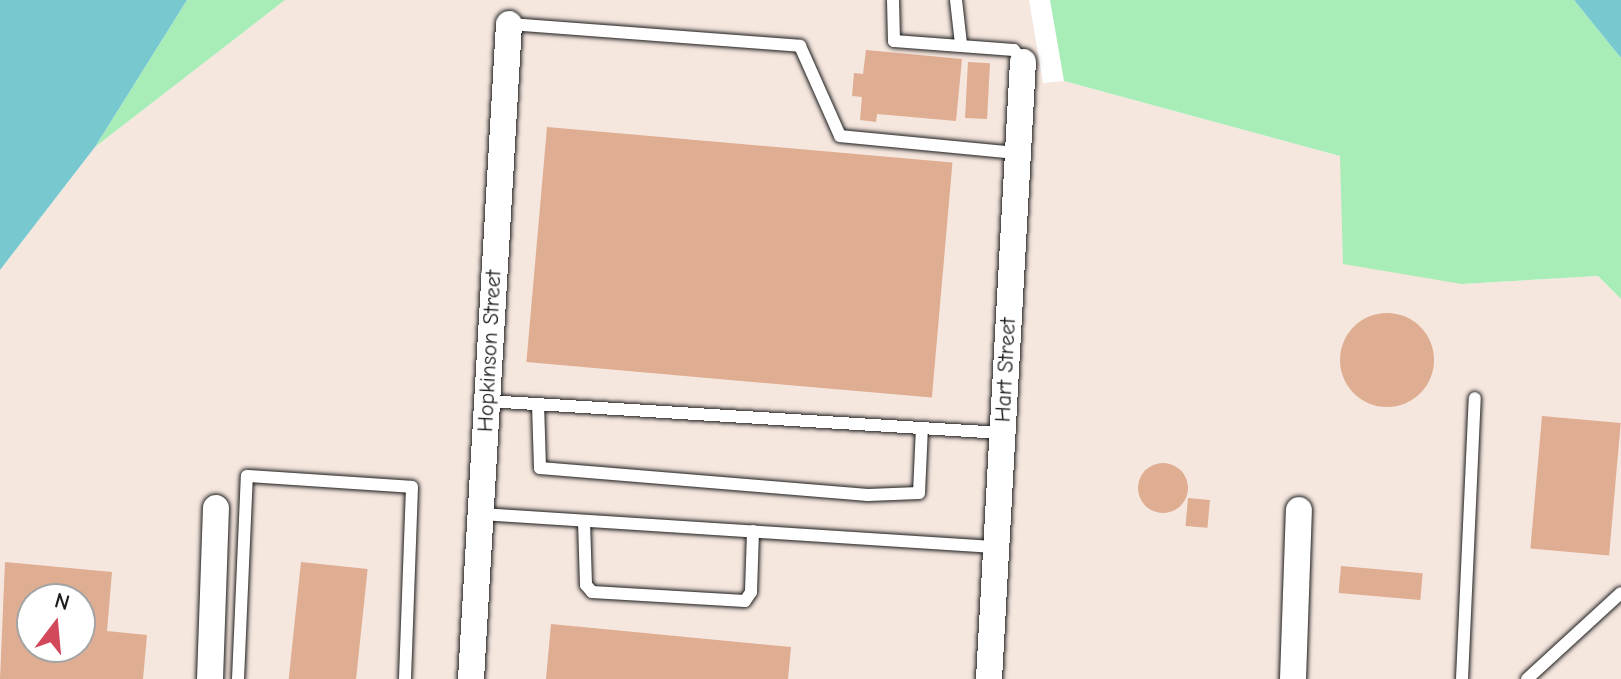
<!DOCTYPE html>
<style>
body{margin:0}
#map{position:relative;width:1621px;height:679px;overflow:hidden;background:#fff;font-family:"Comic Neue",sans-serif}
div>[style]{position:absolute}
.built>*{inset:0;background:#f5e6de}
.green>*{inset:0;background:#a8ecb7}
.water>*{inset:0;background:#77c8cf}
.building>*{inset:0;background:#dfad91;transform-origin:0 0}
.round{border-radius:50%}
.roads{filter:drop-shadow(0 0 2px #1c1c1c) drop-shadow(0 0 2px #1c1c1c)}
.lane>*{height:12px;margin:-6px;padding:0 6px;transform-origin:6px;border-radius:6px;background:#fff}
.street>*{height:26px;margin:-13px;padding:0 13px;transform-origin:13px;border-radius:13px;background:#fff}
span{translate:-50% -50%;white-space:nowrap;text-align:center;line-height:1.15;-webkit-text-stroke:8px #fff;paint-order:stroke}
.street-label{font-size:22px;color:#1c1c1c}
.north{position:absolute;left:16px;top:583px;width:80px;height:80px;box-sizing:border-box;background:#fff;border:2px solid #a4a4a4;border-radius:50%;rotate:16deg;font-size:22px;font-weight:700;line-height:32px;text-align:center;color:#1c1c1c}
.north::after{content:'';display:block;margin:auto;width:28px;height:36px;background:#d1495b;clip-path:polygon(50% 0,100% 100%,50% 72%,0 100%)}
</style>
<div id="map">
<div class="built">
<div style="clip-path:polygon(evenodd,285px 0,1029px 0,1043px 83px,1064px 81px,1340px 156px,1462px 284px,1598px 276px,1621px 299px,1621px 679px,0 679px,0 270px,95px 147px,285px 0,32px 599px,80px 599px,80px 647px,32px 647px,32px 599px)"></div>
</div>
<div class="green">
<div style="clip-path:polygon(187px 0,285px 0,95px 147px)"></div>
<div style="clip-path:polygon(1050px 0,1574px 0,1621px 58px,1621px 299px,1598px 276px,1462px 284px,1343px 264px,1340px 156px,1064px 81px)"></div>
</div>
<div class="water">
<div style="clip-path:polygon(0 0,187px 0,95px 147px,0 270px)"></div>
<div style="clip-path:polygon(1574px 0,1621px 0,1621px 58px)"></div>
</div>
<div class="building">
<div style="clip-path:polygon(866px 50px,962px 59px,956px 121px,877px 114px,876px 122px,860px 120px,862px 97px,852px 96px,854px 73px,863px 74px)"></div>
<div style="left:968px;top:62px;width:22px;height:56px;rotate:3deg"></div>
<div style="left:547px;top:127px;width:407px;height:236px;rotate:5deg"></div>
<div class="round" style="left:1340px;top:313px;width:94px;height:94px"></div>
<div style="left:1542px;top:416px;width:79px;height:133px;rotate:5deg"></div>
<div class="round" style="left:1138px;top:463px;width:50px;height:50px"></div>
<div style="left:1188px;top:498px;width:22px;height:28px;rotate:5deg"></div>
<div style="clip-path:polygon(evenodd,5px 562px,112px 572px,107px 631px,147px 635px,143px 679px,0 679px,5px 562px,32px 599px,80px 599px,80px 647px,32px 647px,32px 599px)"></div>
<div style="left:301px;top:562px;width:67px;height:118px;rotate:6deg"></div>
<div style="left:1341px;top:566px;width:82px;height:27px;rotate:5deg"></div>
<div style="clip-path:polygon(551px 624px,791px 647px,788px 679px,546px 679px)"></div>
</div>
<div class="roads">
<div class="lane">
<div style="left:893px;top:0;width:41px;rotate:88.6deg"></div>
<div style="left:894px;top:41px;width:120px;rotate:4.3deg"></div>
<div style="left:1014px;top:50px;width:15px;rotate:53deg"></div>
<div style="left:956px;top:0;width:44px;rotate:83.5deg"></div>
<div style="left:509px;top:24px;width:292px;rotate:4.3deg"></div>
<div style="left:800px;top:46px;width:98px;rotate:66deg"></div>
<div style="left:840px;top:136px;width:179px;rotate:5.5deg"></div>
<div style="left:487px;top:401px;width:516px;rotate:3.56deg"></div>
<div style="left:538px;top:404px;width:64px;rotate:88.2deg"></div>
<div style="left:540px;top:468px;width:329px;rotate:4.7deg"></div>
<div style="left:868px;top:495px;width:51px;rotate:-2.2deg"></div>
<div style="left:919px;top:493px;width:65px;rotate:-87.4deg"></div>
<div style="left:481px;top:514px;width:516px;rotate:3.67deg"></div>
<div style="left:584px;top:521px;width:64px;rotate:88.2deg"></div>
<div style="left:586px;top:585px;width:9px;rotate:49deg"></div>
<div style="left:592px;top:592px;width:153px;rotate:3.4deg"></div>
<div style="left:745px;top:601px;width:11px;rotate:-56deg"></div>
<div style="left:751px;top:592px;width:61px;rotate:-88.1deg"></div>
<div style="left:238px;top:679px;width:203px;rotate:-87.5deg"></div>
<div style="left:247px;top:476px;width:165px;rotate:3.8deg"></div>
<div style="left:412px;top:487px;width:192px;rotate:92.1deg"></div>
<div style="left:1462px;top:679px;width:281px;rotate:-87.4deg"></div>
<div style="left:1527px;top:679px;width:127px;rotate:-42.5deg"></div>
</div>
<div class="street">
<div style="left:210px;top:679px;width:171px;rotate:-88deg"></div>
<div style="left:471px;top:679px;width:656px;rotate:-86.68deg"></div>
<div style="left:989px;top:679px;width:618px;rotate:-86.85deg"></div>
<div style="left:1293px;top:679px;width:169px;rotate:-88deg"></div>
</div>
</div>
<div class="street-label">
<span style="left:490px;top:351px;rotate:-87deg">Hopkinson Street</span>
<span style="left:1006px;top:370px;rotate:-87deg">Hart Street</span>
</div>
<div class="north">N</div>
</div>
